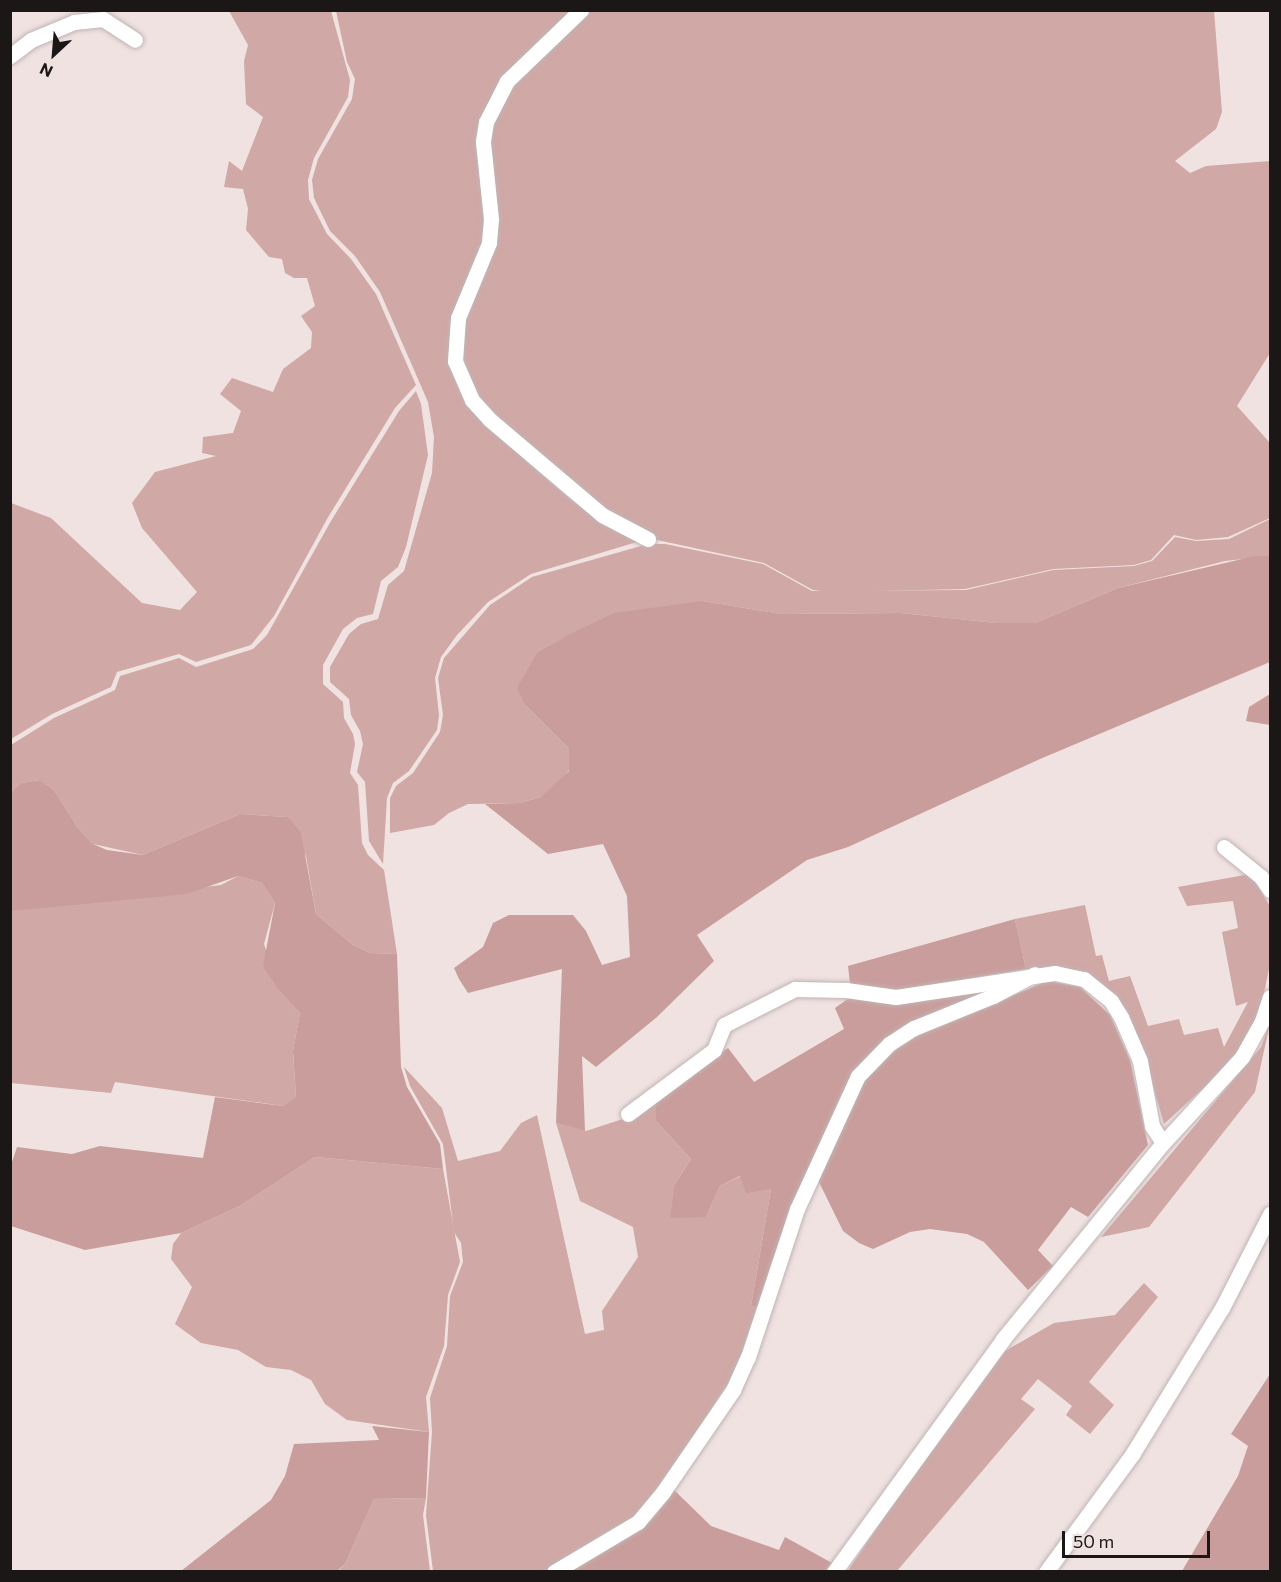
<!DOCTYPE html>
<style>
body{margin:0}
#map{position:relative;width:1281px;height:1582px;overflow:hidden;background:#efe2e1;font-family:Commissioner,sans-serif}
div>[style]{position:absolute}
.green>*{inset:0;background:#d0a8a6}
.forest>*{inset:0;background:#c99d9b}
.roads{filter:drop-shadow(0 0 2px #c1b4b4) drop-shadow(0 0 2px #c1b4b4)}
.street>*{height:15px;margin:-7.5px;padding:0 7.5px;transform-origin:7.5px;border-radius:7.5px;background:#fff}
span{translate:-50% -50%;white-space:nowrap;text-align:center;line-height:1.15;-webkit-text-stroke:5px #efe2e1;paint-order:stroke}
.frame{position:absolute;inset:0;border:12px solid #1c1717;pointer-events:none}
.north{position:absolute;left:24px;top:24px;width:60px;height:60px;-webkit-text-stroke:4px #efe2e1;paint-order:stroke;rotate:206deg;font-size:16px;font-weight:700;line-height:24px;text-align:center;color:#1c1717}
.north::after{content:'';display:block;margin:auto;width:21px;height:27px;background:#1c1717;clip-path:polygon(50% 0,100% 100%,50% 72%,0 100%)}
.scale{position:absolute;left:1062px;top:1531px;width:148px;height:27px;box-sizing:border-box;border:3px solid #1c1717;border-top:0;padding-left:8px;font-size:18px;line-height:21px;white-space:nowrap;color:#1c1717;-webkit-text-stroke:4px #efe2e1;paint-order:stroke}
</style>
<div id="map">
<div class="green">
<div style="clip-path:polygon(229px 11px,331px 11px,350px 80px,348px 97px,314px 158px,308px 180px,309px 199px,327px 234px,351px 259px,376px 294px,416px 385px,395px 408px,327px 519px,274px 616px,251px 645px,196px 662px,179px 654px,117px 672px,111px 687px,52px 714px,11px 739px,11px 503px,51px 518px,142px 603px,180px 610px,197px 592px,142px 528px,132px 503px,155px 472px,216px 456px,202px 453px,203px 437px,233px 433px,241px 411px,220px 394px,232px 378px,273px 392px,283px 369px,311px 348px,312px 332px,301px 316px,315px 306px,307px 278px,294px 278px,285px 273px,282px 259px,269px 257px,246px 230px,248px 209px,243px 189px,224px 187px,229px 161px,242px 171px,263px 117px,246px 104px,244px 61px,248px 45px)"></div>
<div style="clip-path:polygon(336px 11px,578px 11px,492px 103px,487px 242px,454px 316px,448px 356px,461px 392px,526px 461px,575px 503px,640px 541px,531px 574px,488px 602px,457px 635px,441px 657px,435px 678px,439px 715px,437px 730px,409px 771px,393px 783px,387px 798px,383px 864px,369px 841px,365px 782px,357px 772px,363px 744px,360px 731px,351px 715px,349px 699px,330px 682px,330px 667px,349px 634px,361px 624px,378px 619px,388px 585px,404px 571px,432px 473px,434px 437px,428px 402px,380px 292px,355px 256px,330px 231px,314px 198px,312px 180px,318px 159px,352px 99px,355px 79px,347px 62px)"></div>
<div style="clip-path:polygon(584px 11px,1214px 11px,1222px 112px,1216px 129px,1175px 161px,1190px 173px,1206px 166px,1270px 161px,1270px 353px,1237px 406px,1270px 443px,1270px 518px,1228px 537px,1196px 540px,1174px 535px,1151px 560px,1134px 565px,1053px 569px,965px 589px,829px 592px,813px 590px,764px 563px,648px 538px,603px 514px,531px 455px,462px 378px,459px 319px,483px 264px,485px 142px,509px 82px)"></div>
<div style="clip-path:polygon(416px 391px,421px 404px,428px 455px,406px 547px,398px 567px,381px 581px,373px 614px,357px 618px,343px 629px,323px 665px,323px 684px,343px 702px,344px 718px,353px 734px,355px 744px,350px 773px,358px 785px,362px 843px,368px 855px,384px 870px,397px 954px,370px 953px,353px 945px,316px 914px,306px 856px,288px 817px,240px 814px,143px 855px,93px 844px,78px 828px,54px 790px,40px 780px,21px 783px,11px 792px,11px 745px,54px 718px,115px 690px,120px 676px,179px 658px,196px 667px,253px 649px,267px 635px,331px 521px,399px 411px)"></div>
<div style="clip-path:polygon(1270px 519px,1270px 556px,1225px 561px,1118px 588px,1035px 623px,996px 623px,901px 613px,781px 614px,703px 601px,525px 705px,569px 749px,569px 770px,558px 785px,541px 797px,519px 803px,468px 804px,449px 813px,434px 825px,390px 833px,390px 798px,396px 786px,413px 773px,440px 732px,443px 715px,438px 678px,444px 658px,490px 605px,532px 577px,648px 544px,665px 544px,763px 564px,812px 591px,966px 590px,1053px 570px,1134px 566px,1152px 561px,1175px 537px,1196px 541px,1229px 539px)"></div>
<div style="clip-path:polygon(1250px 874px,1270px 906px,1270px 964px,1262px 1003px,1251px 1032px,1234px 1060px,1164px 1124px,1144px 1055px,1125px 1011px,1053px 969px,1026px 969px,1015px 919px,1085px 905px,1096px 956px,1102px 955px,1109px 981px,1130px 976px,1148px 1026px,1179px 1019px,1184px 1035px,1218px 1028px,1224px 1047px,1248px 1002px,1236px 1006px,1222px 932px,1238px 928px,1233px 901px,1187px 906px,1178px 887px)"></div>
<div style="clip-path:polygon(238px 876px,262px 883px,275px 903px,264px 944px,280px 992px,300px 1013px,293px 1051px,296px 1098px,283px 1106px,115px 1082px,111px 1093px,11px 1083px,10px 911px,221px 885px)"></div>
<div style="clip-path:polygon(1270px 1023px,1255px 1092px,1149px 1227px,1101px 1237px,1261px 1047px)"></div>
<div style="clip-path:polygon(404px 1067px,442px 1108px,458px 1161px,500px 1151px,521px 1123px,537px 1115px,585px 1334px,604px 1330px,602px 1311px,638px 1257px,633px 1227px,580px 1201px,556px 1123px,586px 1131px,629px 1117px,656px 1097px,656px 1121px,691px 1159px,675px 1184px,706px 1217px,720px 1186px,741px 1176px,771px 1189px,751px 1306px,761px 1309px,744px 1359px,643px 1513px,548px 1571px,433px 1571px,426px 1515px,432px 1432px,430px 1398px,447px 1346px,450px 1296px,463px 1262px,461px 1243px,454px 1232px,443px 1144px,410px 1086px)"></div>
<div style="clip-path:polygon(315px 1157px,443px 1169px,460px 1262px,448px 1295px,444px 1346px,426px 1397px,429px 1432px,347px 1420px,325px 1404px,311px 1380px,291px 1370px,266px 1367px,238px 1350px,201px 1343px,175px 1324px,192px 1287px,171px 1259px,173px 1244px,181px 1233px,240px 1206px)"></div>
<div style="clip-path:polygon(1144px 1283px,1158px 1297px,1089px 1382px,1114px 1405px,1090px 1434px,1066px 1415px,1072px 1406px,1038px 1379px,1021px 1399px,1035px 1409px,897px 1571px,847px 1572px,946px 1427px,1005px 1351px,1054px 1323px,1115px 1315px)"></div>
<div style="clip-path:polygon(426px 1498px,423px 1515px,430px 1571px,337px 1572px,345px 1564px,374px 1499px)"></div>
</div>
<div class="forest">
<div style="clip-path:polygon(1255px 556px,1270px 556px,1270px 662px,1040px 759px,848px 847px,807px 860px,697px 935px,714px 961px,657px 1017px,596px 1067px,582px 1056px,585px 1131px,556px 1123px,562px 969px,468px 993px,459px 979px,454px 968px,483px 947px,493px 923px,509px 915px,573px 915px,586px 931px,602px 965px,630px 957px,627px 896px,603px 844px,548px 854px,485px 804px,519px 803px,541px 797px,569px 771px,569px 749px,525px 705px,517px 688px,537px 653px,572px 633px,614px 613px,703px 601px,781px 614px,901px 613px,996px 623px,1035px 623px,1118px 588px)"></div>
<div style="clip-path:polygon(1270px 694px,1270px 725px,1246px 721px,1249px 707px)"></div>
<div style="clip-path:polygon(40px 780px,54px 790px,78px 828px,93px 844px,107px 850px,143px 855px,240px 814px,288px 817px,301px 833px,316px 914px,353px 945px,370px 953px,397px 954px,401px 1067px,407px 1087px,440px 1144px,443px 1169px,315px 1157px,240px 1206px,181px 1233px,85px 1250px,11px 1226px,11px 1165px,17px 1147px,72px 1154px,100px 1146px,203px 1158px,215px 1097px,283px 1106px,296px 1097px,293px 1051px,300px 1013px,280px 992px,263px 966px,275px 903px,262px 883px,238px 876px,187px 894px,11px 911px,11px 792px,21px 783px)"></div>
<div style="clip-path:polygon(1015px 919px,1026px 969px,894px 991px,850px 984px,848px 966px)"></div>
<div style="clip-path:polygon(1047px 981px,1080px 987px,1110px 1015px,1130px 1060px,1148px 1145px,1088px 1217px,1071px 1207px,1038px 1250px,1053px 1266px,1028px 1290px,984px 1242px,967px 1234px,930px 1229px,910px 1232px,873px 1249px,859px 1243px,843px 1231px,817px 1178px,860px 1083px,901px 1043px)"></div>
<div style="clip-path:polygon(1004px 985px,935px 1016px,855px 1072px,761px 1309px,751px 1306px,771px 1189px,746px 1193px,740px 1176px,720px 1186px,706px 1217px,670px 1218px,675px 1184px,691px 1159px,656px 1121px,656px 1097px,728px 1048px,754px 1082px,844px 1029px,835px 1008px,856px 993px)"></div>
<div style="clip-path:polygon(1270px 1374px,1270px 1571px,1182px 1571px,1238px 1476px,1248px 1446px,1231px 1434px)"></div>
<div style="clip-path:polygon(372px 1426px,429px 1432px,426px 1498px,374px 1499px,345px 1564px,337px 1571px,181px 1571px,271px 1500px,285px 1476px,294px 1444px,379px 1440px)"></div>
<div style="clip-path:polygon(672px 1488px,711px 1526px,779px 1550px,785px 1537px,832px 1563px,825px 1572px,563px 1572px)"></div>
</div>
<div class="roads">
<div class="street">
<div style="left:581px;top:10px;width:103px;rotate:136.2deg"></div>
<div style="left:507px;top:81px;width:46px;rotate:117.1deg"></div>
<div style="left:486px;top:122px;width:20px;rotate:99deg"></div>
<div style="left:483px;top:142px;width:77px;rotate:84.1deg"></div>
<div style="left:491px;top:219px;width:24px;rotate:95deg"></div>
<div style="left:489px;top:243px;width:81px;rotate:112.5deg"></div>
<div style="left:458px;top:318px;width:43px;rotate:94deg"></div>
<div style="left:455px;top:361px;width:43px;rotate:66.4deg"></div>
<div style="left:472px;top:400px;width:25px;rotate:48deg"></div>
<div style="left:489px;top:419px;width:148px;rotate:40.3deg"></div>
<div style="left:602px;top:515px;width:52px;rotate:27.6deg"></div>
<div style="left:10px;top:56px;width:26px;rotate:-37deg"></div>
<div style="left:31px;top:40px;width:47px;rotate:-22.7deg"></div>
<div style="left:74px;top:22px;width:29px;rotate:-6deg"></div>
<div style="left:103px;top:19px;width:38px;rotate:33deg"></div>
<div style="left:1224px;top:847px;width:48px;rotate:39deg"></div>
<div style="left:1261px;top:877px;width:16px;rotate:55deg"></div>
<div style="left:628px;top:1114px;width:107px;rotate:-36.7deg"></div>
<div style="left:714px;top:1050px;width:27px;rotate:-68deg"></div>
<div style="left:724px;top:1025px;width:80px;rotate:-26.9deg"></div>
<div style="left:795px;top:989px;width:51px;rotate:1.1deg"></div>
<div style="left:846px;top:990px;width:50px;rotate:8deg"></div>
<div style="left:896px;top:997px;width:161px;rotate:-8.6deg"></div>
<div style="left:1055px;top:973px;width:30px;rotate:12deg"></div>
<div style="left:1084px;top:979px;width:35px;rotate:39deg"></div>
<div style="left:1111px;top:1001px;width:19px;rotate:58deg"></div>
<div style="left:1121px;top:1017px;width:48px;rotate:66.6deg"></div>
<div style="left:1140px;top:1061px;width:66px;rotate:79.5deg"></div>
<div style="left:1152px;top:1126px;width:20px;rotate:57deg"></div>
<div style="left:554px;top:1572px;width:98px;rotate:-30.8deg"></div>
<div style="left:638px;top:1522px;width:39px;rotate:-50deg"></div>
<div style="left:663px;top:1492px;width:124px;rotate:-55.5deg"></div>
<div style="left:733px;top:1390px;width:36px;rotate:-66deg"></div>
<div style="left:748px;top:1357px;width:156px;rotate:-71.7deg"></div>
<div style="left:797px;top:1209px;width:146px;rotate:-65.4deg"></div>
<div style="left:858px;top:1076px;width:45px;rotate:-45.9deg"></div>
<div style="left:889px;top:1044px;width:30px;rotate:-33deg"></div>
<div style="left:914px;top:1028px;width:85px;rotate:-22.1deg"></div>
<div style="left:993px;top:996px;width:47px;rotate:-27.6deg"></div>
<div style="left:834px;top:1572px;width:288px;rotate:-54deg"></div>
<div style="left:1003px;top:1339px;width:253px;rotate:-50.8deg"></div>
<div style="left:1163px;top:1143px;width:117px;rotate:-47.4deg"></div>
<div style="left:1242px;top:1057px;width:41px;rotate:-60.9deg"></div>
<div style="left:1262px;top:1021px;width:25px;rotate:-72deg"></div>
<div style="left:1046px;top:1572px;width:147px;rotate:-53.8deg"></div>
<div style="left:1133px;top:1453px;width:170px;rotate:-58.5deg"></div>
<div style="left:1222px;top:1308px;width:106px;rotate:-62.9deg"></div>
</div>
</div>
<div class="frame"></div>
<div class="north">N</div>
<div class="scale">50 m</div>
</div>
